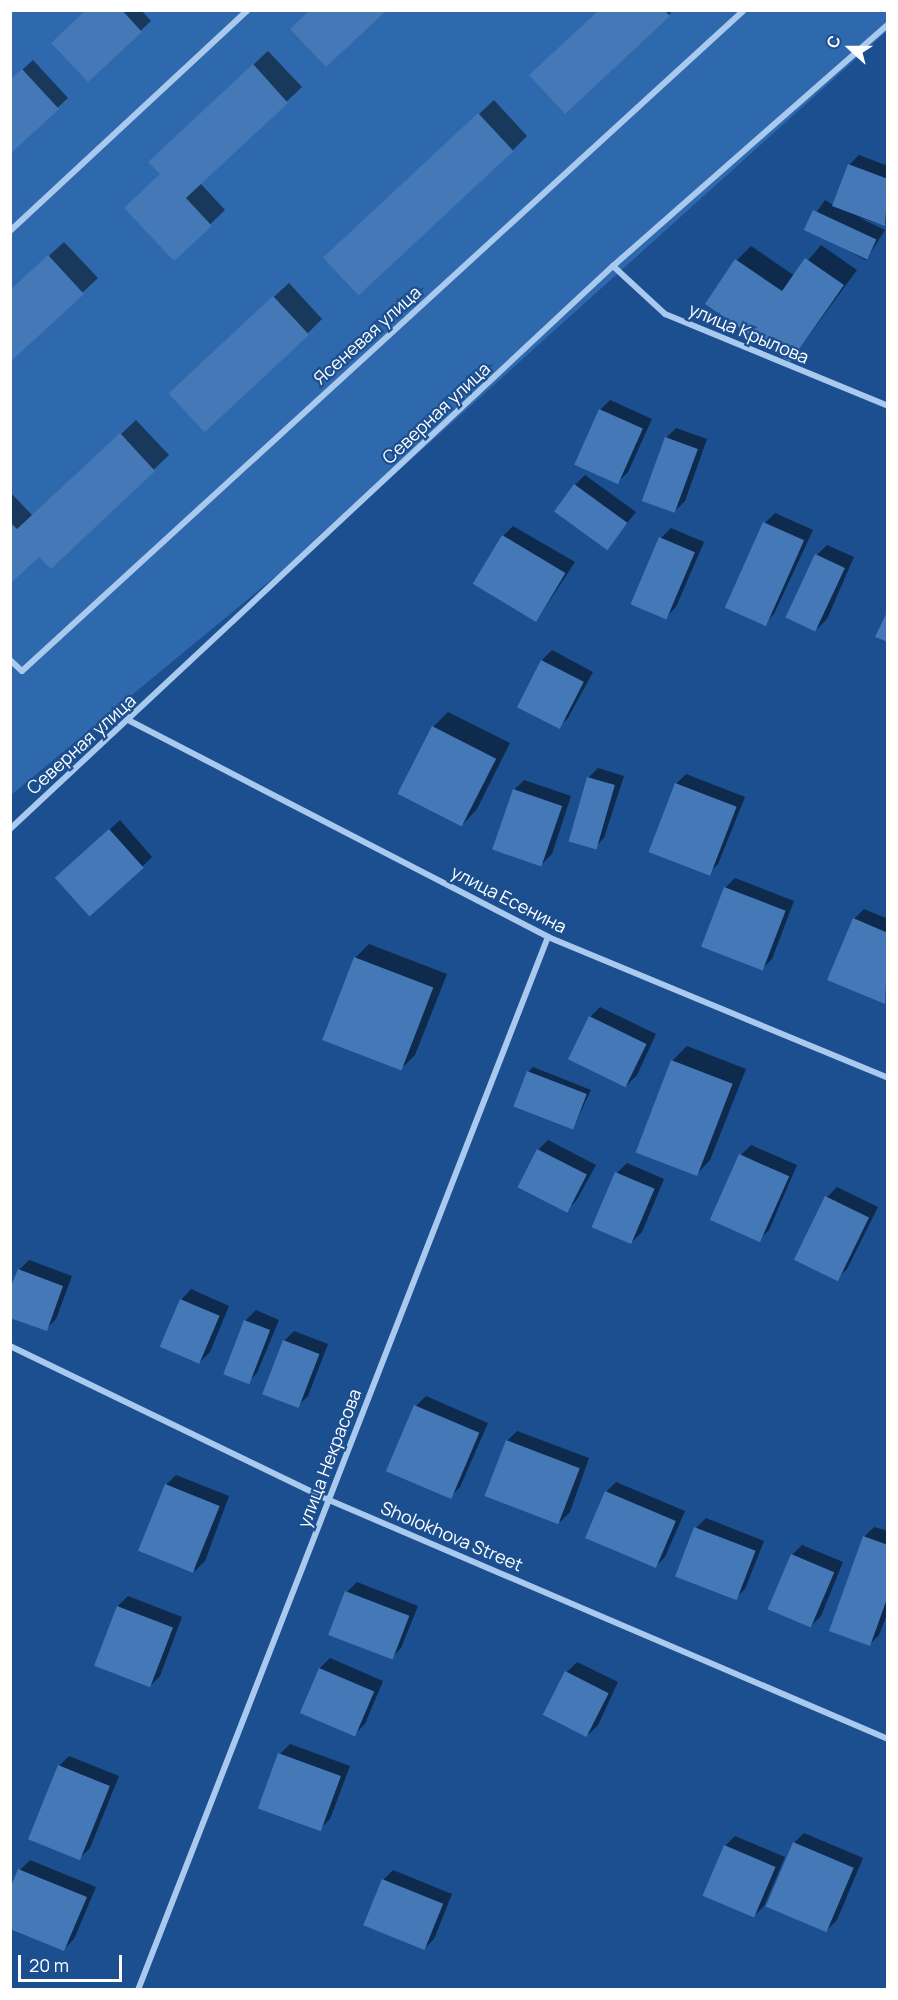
<!DOCTYPE html>
<meta charset="utf-8">
<style>
body{margin:0}
#map{position:relative;width:898px;height:2000px;overflow:hidden;background:#1b4f8f;font-family:Manrope,sans-serif}
div>[style]{position:absolute}
.green>*{inset:0;background:#2e69ad}
.shadow>*{inset:0;background:#0007}
.building>*{inset:0;background:#4478b7;transform-origin:0 0}
.street>*{height:6px;margin:-3px;padding:0 3px;transform-origin:3px;border-radius:3px;background:#a9c9ee}
span{translate:-50% -50%;white-space:nowrap;text-align:center;line-height:1.15;-webkit-text-stroke:4.5px #1b4f8f;paint-order:stroke}
.street-label{font-size:18px;color:#fff}
.frame{position:absolute;inset:0;border:12px solid #fff;pointer-events:none}
.north{position:absolute;left:820px;top:18px;width:60px;height:60px;-webkit-text-stroke:4px #1b4f8f;paint-order:stroke;rotate:291deg;font-size:16px;font-weight:700;line-height:24px;text-align:center;color:#fff}
.north::after{content:'';display:block;margin:auto;width:21px;height:27px;background:#fff;clip-path:polygon(50% 0,100% 100%,50% 72%,0 100%)}
.scale{position:absolute;left:18px;top:1955px;width:104px;height:27px;box-sizing:border-box;border:3px solid #fff;border-top:0;padding-left:8px;font-size:18px;line-height:21px;white-space:nowrap;color:#fff;-webkit-text-stroke:4px #1b4f8f;paint-order:stroke}
</style>
<div id="map">
<div class="green">
<div style="clip-path:polygon(11px 11px,887px 11px,887px 31px,345px 519px,11px 795px)"></div>
</div>
<div class="shadow">
<div style="clip-path:polygon(87px 10px,141px 10px,151px 21px,88px 80px)"></div>
<div style="clip-path:polygon(600px 10px,673px 10px,669px 15px)"></div>
<div style="clip-path:polygon(268px 51px,302px 87px,200px 183px,225px 210px,174px 259px,161px 174px,165px 147px)"></div>
<div style="clip-path:polygon(33px 60px,68px 98px,10px 152px,10px 81px)"></div>
<div style="clip-path:polygon(494px 100px,527px 136px,513px 150px,340px 244px)"></div>
<div style="clip-path:polygon(859px 155px,888px 166px,888px 222px,884px 225px,858px 217px,885px 230px,866px 260px,805px 229px,825px 200px,833px 205px,849px 165px)"></div>
<div style="clip-path:polygon(64px 242px,98px 278px,10px 360px,10px 291px)"></div>
<div style="clip-path:polygon(821px 245px,857px 270px,790px 361px,737px 260px,751px 246px,795px 276px)"></div>
<div style="clip-path:polygon(289px 283px,322px 319px,308px 333px,185px 379px)"></div>
<div style="clip-path:polygon(610px 400px,652px 419px,628px 472px,618px 482px,600px 410px)"></div>
<div style="clip-path:polygon(136px 420px,169px 455px,51px 567px,40px 555px,10px 582px,10px 492px,33px 516px)"></div>
<div style="clip-path:polygon(676px 428px,707px 439px,685px 501px,675px 511px,666px 438px)"></div>
<div style="clip-path:polygon(585px 475px,636px 512px,607px 548px,575px 485px)"></div>
<div style="clip-path:polygon(775px 513px,813px 530px,774px 614px,764px 625px,727px 608px,765px 523px)"></div>
<div style="clip-path:polygon(513px 526px,575px 562px,537px 620px,503px 536px)"></div>
<div style="clip-path:polygon(671px 528px,704px 542px,676px 607px,666px 617px,632px 603px,661px 538px)"></div>
<div style="clip-path:polygon(827px 545px,854px 557px,827px 619px,817px 629px,817px 555px)"></div>
<div style="clip-path:polygon(552px 650px,593px 672px,568px 718px,558px 728px,518px 706px,542px 660px)"></div>
<div style="clip-path:polygon(448px 712px,510px 743px,477px 809px,463px 824px,433px 727px)"></div>
<div style="clip-path:polygon(598px 768px,624px 776px,604px 838px,594px 848px,588px 778px)"></div>
<div style="clip-path:polygon(686px 774px,745px 797px,718px 864px,708px 874px,676px 784px)"></div>
<div style="clip-path:polygon(524px 780px,571px 796px,552px 854px,542px 864px,514px 790px)"></div>
<div style="clip-path:polygon(120px 820px,152px 857px,143px 866px,68px 869px)"></div>
<div style="clip-path:polygon(735px 878px,794px 901px,772px 959px,762px 969px,725px 888px)"></div>
<div style="clip-path:polygon(864px 909px,888px 919px,885px 1003px,854px 919px)"></div>
<div style="clip-path:polygon(369px 944px,447px 974px,415px 1055px,401px 1069px,355px 958px)"></div>
<div style="clip-path:polygon(600px 1007px,656px 1034px,637px 1075px,627px 1085px,590px 1017px)"></div>
<div style="clip-path:polygon(687px 1046px,746px 1069px,710px 1160px,696px 1175px,637px 1151px,673px 1060px)"></div>
<div style="clip-path:polygon(533px 1067px,591px 1090px,573px 1128px,528px 1072px)"></div>
<div style="clip-path:polygon(548px 1140px,596px 1165px,576px 1201px,566px 1211px,538px 1150px)"></div>
<div style="clip-path:polygon(751px 1145px,797px 1165px,769px 1230px,759px 1240px,712px 1220px,741px 1155px)"></div>
<div style="clip-path:polygon(627px 1163px,664px 1179px,642px 1232px,632px 1242px,617px 1173px)"></div>
<div style="clip-path:polygon(837px 1187px,878px 1207px,847px 1269px,837px 1279px,796px 1259px,827px 1197px)"></div>
<div style="clip-path:polygon(29px 1260px,72px 1276px,56px 1319px,46px 1329px,19px 1270px)"></div>
<div style="clip-path:polygon(191px 1289px,229px 1306px,210px 1352px,200px 1362px,181px 1300px)"></div>
<div style="clip-path:polygon(256px 1310px,279px 1320px,257px 1373px,247px 1383px,224px 1374px,246px 1320px)"></div>
<div style="clip-path:polygon(294px 1331px,328px 1344px,308px 1396px,298px 1406px,284px 1341px)"></div>
<div style="clip-path:polygon(426px 1396px,488px 1423px,460px 1487px,450px 1497px,416px 1406px)"></div>
<div style="clip-path:polygon(517px 1431px,589px 1458px,570px 1512px,560px 1522px,507px 1441px)"></div>
<div style="clip-path:polygon(176px 1475px,229px 1496px,205px 1561px,195px 1571px,166px 1485px)"></div>
<div style="clip-path:polygon(616px 1482px,685px 1511px,665px 1557px,655px 1567px,606px 1492px)"></div>
<div style="clip-path:polygon(706px 1518px,764px 1541px,745px 1589px,735px 1599px,696px 1528px)"></div>
<div style="clip-path:polygon(874px 1527px,888px 1531px,888px 1612px,879px 1635px,869px 1645px,864px 1537px)"></div>
<div style="clip-path:polygon(802px 1545px,843px 1562px,821px 1616px,811px 1626px,792px 1555px)"></div>
<div style="clip-path:polygon(357px 1582px,418px 1606px,401px 1648px,391px 1658px,347px 1592px)"></div>
<div style="clip-path:polygon(128px 1596px,182px 1617px,160px 1676px,150px 1686px,96px 1665px,118px 1606px)"></div>
<div style="clip-path:polygon(330px 1658px,383px 1681px,365px 1724px,355px 1734px,320px 1668px)"></div>
<div style="clip-path:polygon(577px 1662px,618px 1682px,598px 1725px,588px 1735px,567px 1672px)"></div>
<div style="clip-path:polygon(290px 1744px,350px 1766px,330px 1819px,320px 1829px,260px 1807px,280px 1754px)"></div>
<div style="clip-path:polygon(69px 1756px,119px 1776px,90px 1848px,80px 1858px,59px 1766px)"></div>
<div style="clip-path:polygon(804px 1833px,863px 1858px,837px 1920px,827px 1930px,794px 1843px)"></div>
<div style="clip-path:polygon(735px 1836px,785px 1857px,764px 1906px,754px 1916px,725px 1846px)"></div>
<div style="clip-path:polygon(30px 1860px,96px 1887px,74px 1939px,64px 1949px,20px 1870px)"></div>
<div style="clip-path:polygon(393px 1870px,452px 1894px,434px 1939px,424px 1949px,383px 1880px)"></div>
</div>
<div class="building">
<div style="clip-path:polygon(86px 10px,122px 10px,142px 32px,88px 82px,51px 43px)"></div>
<div style="clip-path:polygon(310px 10px,387px 10px,326px 67px,290px 29px)"></div>
<div style="clip-path:polygon(599px 10px,664px 10px,670px 16px,565px 114px,529px 75px)"></div>
<div style="clip-path:polygon(253px 64px,288px 103px,186px 198px,212px 226px,174px 261px,124px 208px,160px 174px,148px 162px)"></div>
<div style="clip-path:polygon(22px 69px,59px 109px,10px 154px,10px 80px)"></div>
<div style="left:478px;top:113px;width:52px;height:212px;rotate:47deg"></div>
<div style="clip-path:polygon(848px 164px,888px 179px,885px 226px,832px 206px)"></div>
<div style="left:813px;top:210px;width:70px;height:22px;rotate:25deg"></div>
<div style="clip-path:polygon(48px 255px,84px 294px,10px 362px,10px 290px)"></div>
<div style="clip-path:polygon(805px 258px,844px 285px,790px 362px,705px 304px,735px 259px,782px 291px)"></div>
<div style="left:273px;top:296px;width:53px;height:143px;rotate:47deg"></div>
<div style="left:599px;top:409px;width:48px;height:61px;rotate:24deg"></div>
<div style="clip-path:polygon(120px 433px,155px 471px,51px 569px,39px 557px,10px 584px,10px 522px,17px 529px)"></div>
<div style="left:665px;top:437px;width:35px;height:68px;rotate:20deg"></div>
<div style="left:574px;top:484px;width:66px;height:34px;rotate:36deg"></div>
<div style="left:763px;top:522px;width:45px;height:94px;rotate:24deg"></div>
<div style="left:502px;top:535px;width:74px;height:57px;rotate:31deg"></div>
<div style="left:659px;top:537px;width:39px;height:73px;rotate:23deg"></div>
<div style="left:815px;top:554px;width:33px;height:70px;rotate:25deg"></div>
<div style="clip-path:polygon(888px 610px,888px 642px,875px 637px)"></div>
<div style="left:541px;top:660px;width:48px;height:53px;rotate:27deg"></div>
<div style="left:432px;top:726px;width:72px;height:76px;rotate:27deg"></div>
<div style="left:587px;top:777px;width:29px;height:67px;rotate:16deg"></div>
<div style="left:675px;top:783px;width:66px;height:74px;rotate:21deg"></div>
<div style="left:513px;top:789px;width:52px;height:64px;rotate:19deg"></div>
<div style="left:109px;top:829px;width:52px;height:73px;rotate:48deg"></div>
<div style="left:724px;top:887px;width:66px;height:64px;rotate:21deg"></div>
<div style="clip-path:polygon(853px 918px,888px 933px,885px 1004px,827px 980px)"></div>
<div style="left:354px;top:957px;width:85px;height:89px;rotate:21deg"></div>
<div style="left:589px;top:1016px;width:64px;height:48px;rotate:26deg"></div>
<div style="left:671px;top:1060px;width:66px;height:99px;rotate:21deg"></div>
<div style="left:527px;top:1071px;width:64px;height:38px;rotate:21deg"></div>
<div style="left:537px;top:1149px;width:56px;height:43px;rotate:27deg"></div>
<div style="left:739px;top:1154px;width:55px;height:72px;rotate:24deg"></div>
<div style="left:615px;top:1172px;width:43px;height:60px;rotate:23deg"></div>
<div style="left:825px;top:1196px;width:49px;height:71px;rotate:26deg"></div>
<div style="clip-path:polygon(18px 1269px,63px 1286px,47px 1331px,10px 1318px,10px 1289px)"></div>
<div style="left:180px;top:1299px;width:43px;height:52px;rotate:23deg"></div>
<div style="left:244px;top:1320px;width:28px;height:58px;rotate:21deg"></div>
<div style="left:283px;top:1340px;width:39px;height:58px;rotate:21deg"></div>
<div style="left:414px;top:1405px;width:71px;height:72px;rotate:23deg"></div>
<div style="left:506px;top:1440px;width:79px;height:60px;rotate:21deg"></div>
<div style="left:165px;top:1484px;width:59px;height:72px;rotate:22deg"></div>
<div style="left:605px;top:1491px;width:77px;height:51px;rotate:23deg"></div>
<div style="left:694px;top:1527px;width:66px;height:53px;rotate:21deg"></div>
<div style="clip-path:polygon(863px 1536px,888px 1545px,888px 1596px,870px 1646px,829px 1631px)"></div>
<div style="left:791px;top:1554px;width:47px;height:60px;rotate:23deg"></div>
<div style="left:345px;top:1591px;width:69px;height:47px;rotate:21deg"></div>
<div style="left:117px;top:1606px;width:60px;height:64px;rotate:21deg"></div>
<div style="left:319px;top:1668px;width:60px;height:49px;rotate:23deg"></div>
<div style="left:565px;top:1671px;width:49px;height:49px;rotate:27deg"></div>
<div style="left:278px;top:1753px;width:67px;height:59px;rotate:20deg"></div>
<div style="left:58px;top:1765px;width:56px;height:80px;rotate:22deg"></div>
<div style="left:793px;top:1842px;width:66px;height:70px;rotate:23deg"></div>
<div style="left:724px;top:1845px;width:56px;height:55px;rotate:23deg"></div>
<div style="clip-path:polygon(18px 1869px,87px 1897px,64px 1951px,10px 1929px,10px 1889px)"></div>
<div style="left:382px;top:1879px;width:66px;height:50px;rotate:22deg"></div>
</div>
<div class="street">
<div style="left:10px;top:231px;width:325px;rotate:-42.9deg"></div>
<div style="left:613px;top:266px;width:71px;rotate:42.7deg"></div>
<div style="left:665px;top:314px;width:241px;rotate:22.4deg"></div>
<div style="left:10px;top:660px;width:16px;rotate:43deg"></div>
<div style="left:22px;top:671px;width:979px;rotate:-42.47deg"></div>
<div style="left:130px;top:721px;width:471px;rotate:27.3deg"></div>
<div style="left:548px;top:937px;width:368px;rotate:22.5deg"></div>
<div style="left:10px;top:829px;width:825px;rotate:-43.04deg"></div>
<div style="left:613px;top:266px;width:366px;rotate:-41.3deg"></div>
<div style="left:10px;top:1346px;width:354px;rotate:25.8deg"></div>
<div style="left:329px;top:1500px;width:608px;rotate:23.15deg"></div>
<div style="left:138px;top:1990px;width:1130px;rotate:-68.73deg"></div>
</div>
<div class="street-label">
<span style="left:749px;top:333px;rotate:23deg">улица Крылова</span>
<span style="left:367px;top:335px;rotate:-42deg">Ясеневая улица</span>
<span style="left:436px;top:413px;rotate:-43deg">Северная улица</span>
<span style="left:81px;top:744px;rotate:-42deg">Северная улица</span>
<span style="left:509px;top:899px;rotate:27deg">улица Есенина</span>
<span style="left:329px;top:1458px;rotate:-69deg">улица Некрасова</span>
<span style="left:452px;top:1536px;rotate:23deg">Sholokhova Street</span>
</div>
<div class="frame"></div>
<div class="north">С</div>
<div class="scale">20 m</div>
</div>
